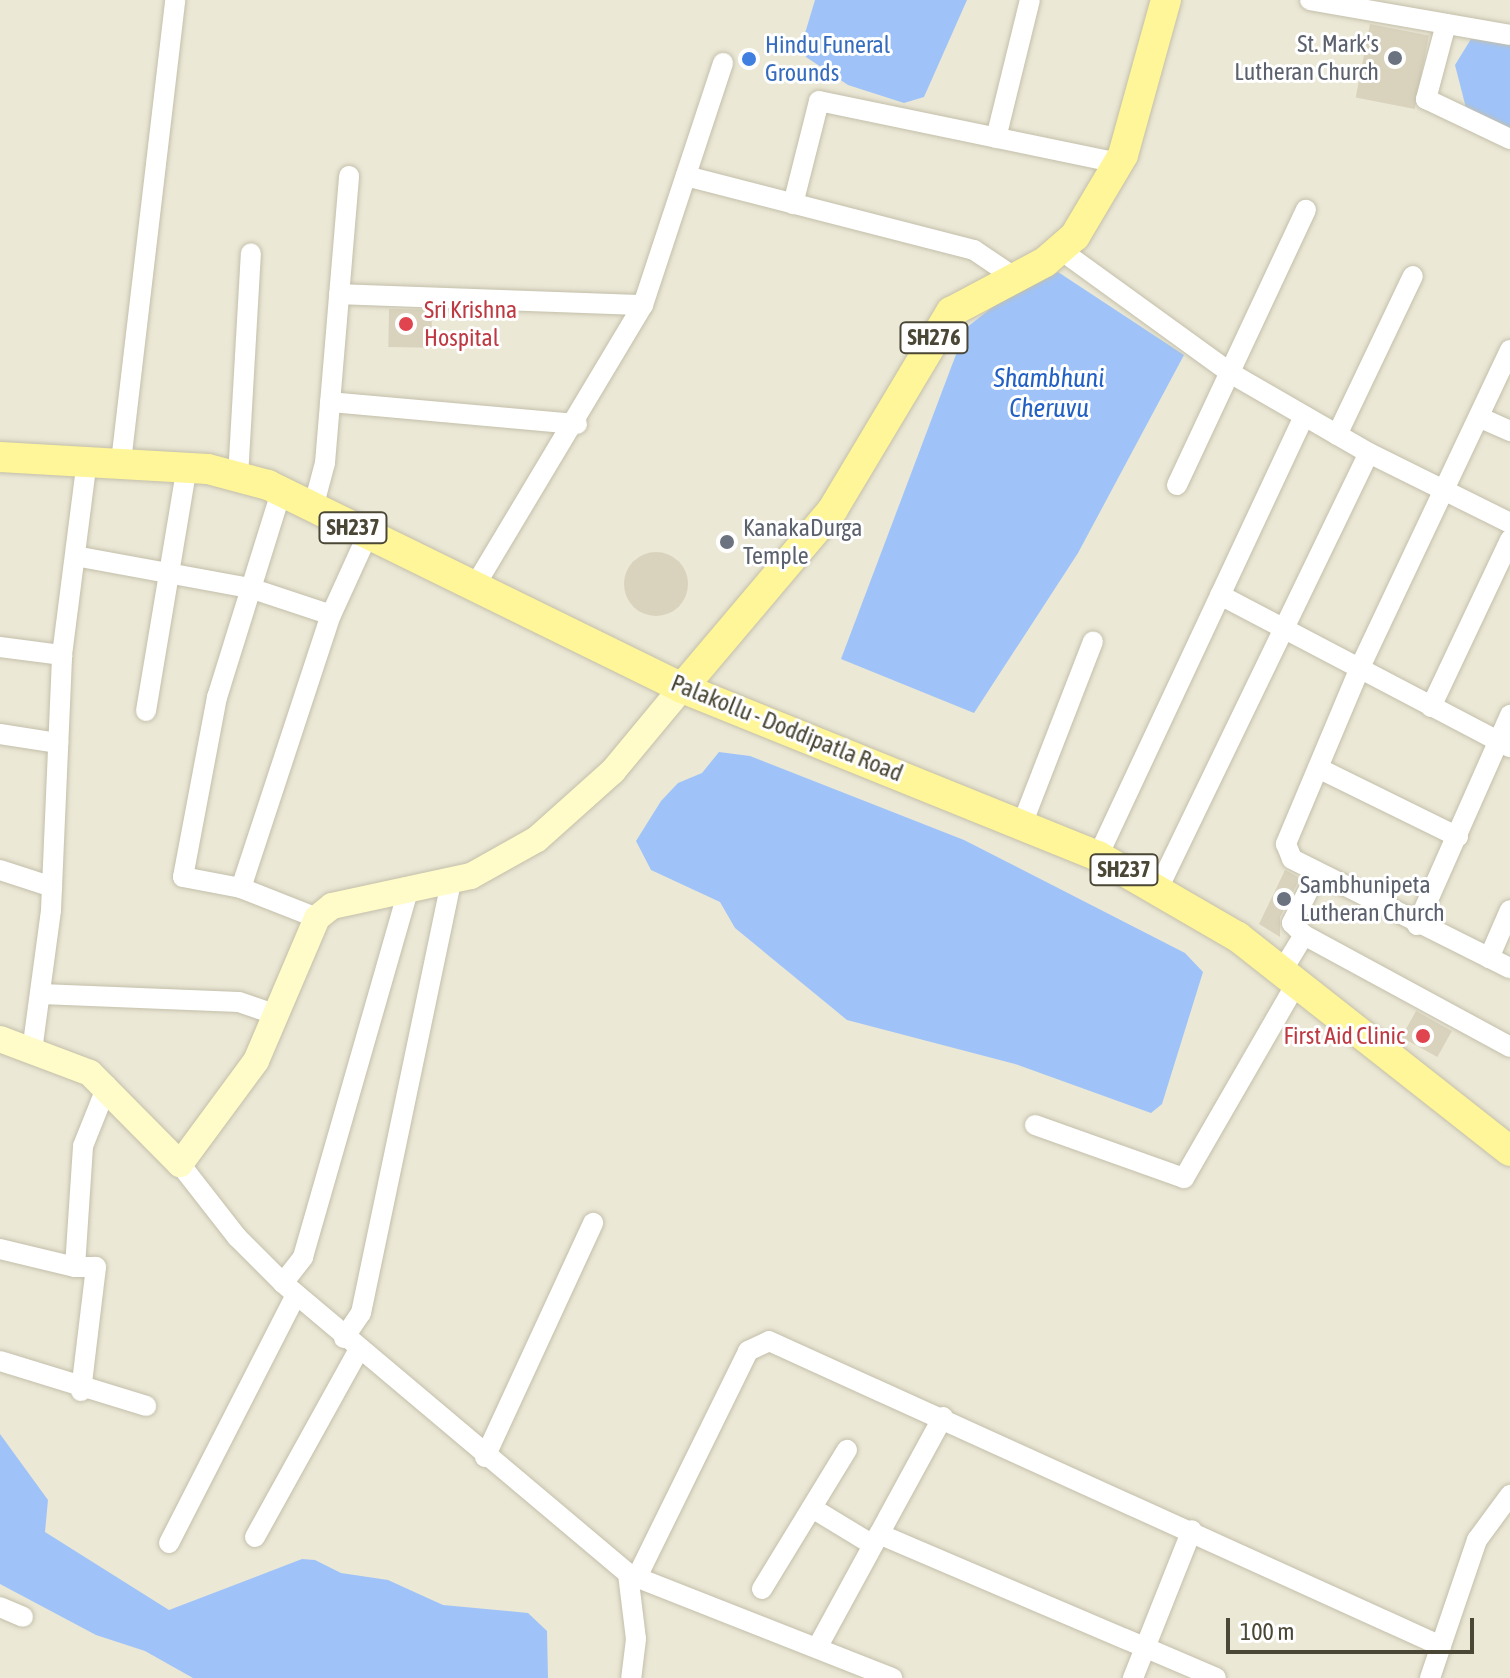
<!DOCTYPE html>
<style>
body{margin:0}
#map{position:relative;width:1510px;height:1678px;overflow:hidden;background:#f6f4e9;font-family:"Asap Condensed",sans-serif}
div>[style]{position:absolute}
.residential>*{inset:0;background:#ebe8d6;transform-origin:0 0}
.water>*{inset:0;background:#9fc3f8}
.building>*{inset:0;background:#d9d3bd;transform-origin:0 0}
.round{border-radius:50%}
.roads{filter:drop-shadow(0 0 2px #c3bfaa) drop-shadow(0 0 2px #c3bfaa)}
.street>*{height:20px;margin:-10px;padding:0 10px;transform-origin:10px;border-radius:10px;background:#fff}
.secondary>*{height:26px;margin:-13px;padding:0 13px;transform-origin:13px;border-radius:13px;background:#fffcca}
.primary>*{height:30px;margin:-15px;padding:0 15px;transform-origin:15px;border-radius:15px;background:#fff699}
.dots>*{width:22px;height:22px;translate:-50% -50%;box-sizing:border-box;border:4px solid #fff;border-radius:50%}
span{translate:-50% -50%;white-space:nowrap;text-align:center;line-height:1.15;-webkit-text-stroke:6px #fff;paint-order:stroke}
.shield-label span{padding:2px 6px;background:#fff;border:2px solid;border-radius:6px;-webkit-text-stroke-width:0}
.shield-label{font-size:22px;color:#4b4736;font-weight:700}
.worship-label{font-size:24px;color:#5b616d}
.right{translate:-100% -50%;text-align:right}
.left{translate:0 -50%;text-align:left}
.shop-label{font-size:24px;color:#366cbe}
.health-label{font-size:24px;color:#be3a42}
.street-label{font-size:24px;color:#4b4736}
.water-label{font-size:26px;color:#2260c4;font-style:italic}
.scale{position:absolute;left:1226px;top:1618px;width:248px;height:36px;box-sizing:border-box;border:4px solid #4b4736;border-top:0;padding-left:10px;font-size:24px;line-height:28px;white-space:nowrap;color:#4b4736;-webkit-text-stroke:6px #fff;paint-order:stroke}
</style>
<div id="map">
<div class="residential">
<div style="left:0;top:0;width:1510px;height:1678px"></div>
</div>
<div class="water">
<div style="clip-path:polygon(815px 0,967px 0,924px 97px,904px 103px,848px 85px,806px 57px,803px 40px)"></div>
<div style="clip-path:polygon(1471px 39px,1510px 44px,1510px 136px,1466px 108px,1455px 65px)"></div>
<div style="clip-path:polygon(1058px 272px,1184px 355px,1078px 553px,974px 713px,841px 659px,966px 328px,999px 302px)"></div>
<div style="clip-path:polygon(719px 752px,750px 756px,964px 840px,1185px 953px,1203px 972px,1162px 1104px,1151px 1113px,1015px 1064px,847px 1020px,735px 928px,720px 902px,651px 870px,636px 841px,661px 801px,678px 783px,702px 773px)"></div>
<div style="clip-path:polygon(0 1434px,48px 1500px,45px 1532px,169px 1610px,302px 1559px,315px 1560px,341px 1573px,388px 1580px,443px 1605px,528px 1613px,547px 1631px,548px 1678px,193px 1678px,145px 1651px,96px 1635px,0 1584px)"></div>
</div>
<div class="building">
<div style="left:1370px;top:24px;width:60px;height:75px;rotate:11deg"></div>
<div style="left:389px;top:309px;width:43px;height:38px;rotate:1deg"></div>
<div class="round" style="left:624px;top:552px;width:64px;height:64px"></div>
<div style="clip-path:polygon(1285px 870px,1300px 878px,1280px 917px,1280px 937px,1259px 924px)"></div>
<div style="left:1416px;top:1011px;width:41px;height:30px;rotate:29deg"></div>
</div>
<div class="roads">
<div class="street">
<div style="left:1310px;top:0;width:203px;rotate:9.9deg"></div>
<div style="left:1446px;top:24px;width:78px;rotate:104.9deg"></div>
<div style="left:1426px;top:99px;width:93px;rotate:25.5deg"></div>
<div style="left:996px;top:138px;width:142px;rotate:-76.2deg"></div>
<div style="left:686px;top:176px;width:297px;rotate:14.4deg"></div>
<div style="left:974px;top:250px;width:48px;rotate:34deg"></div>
<div style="left:793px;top:204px;width:106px;rotate:-75.8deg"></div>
<div style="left:819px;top:101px;width:305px;rotate:11.7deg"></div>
<div style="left:1062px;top:251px;width:210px;rotate:35.9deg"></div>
<div style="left:1232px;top:374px;width:158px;rotate:30deg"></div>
<div style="left:1369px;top:453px;width:157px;rotate:26.4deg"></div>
<div style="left:339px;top:294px;width:304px;rotate:2.1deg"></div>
<div style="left:1510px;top:350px;width:354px;rotate:115.3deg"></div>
<div style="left:1359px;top:670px;width:189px;rotate:112.8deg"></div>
<div style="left:1286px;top:844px;width:16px;rotate:68deg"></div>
<div style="left:1292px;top:859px;width:244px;rotate:26.6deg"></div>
<div style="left:330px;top:402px;width:248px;rotate:5.1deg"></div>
<div style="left:1483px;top:419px;width:30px;rotate:24deg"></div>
<div style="left:1337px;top:435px;width:176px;rotate:-64.5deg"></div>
<div style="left:121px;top:462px;width:465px;rotate:-83.3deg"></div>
<div style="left:238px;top:477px;width:224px;rotate:-86.7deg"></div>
<div style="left:1177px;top:485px;width:304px;rotate:-64.9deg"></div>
<div style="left:281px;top:492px;width:215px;rotate:107.3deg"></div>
<div style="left:217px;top:697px;width:183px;rotate:100.7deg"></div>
<div style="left:183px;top:877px;width:59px;rotate:10.7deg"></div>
<div style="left:241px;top:888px;width:82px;rotate:21.5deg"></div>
<div style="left:313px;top:508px;width:47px;rotate:-75.1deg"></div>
<div style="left:325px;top:463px;width:288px;rotate:-85.2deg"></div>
<div style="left:75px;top:556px;width:178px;rotate:10.4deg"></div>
<div style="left:250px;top:588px;width:85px;rotate:18.4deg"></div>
<div style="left:473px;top:589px;width:331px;rotate:-59.1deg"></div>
<div style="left:643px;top:305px;width:255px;rotate:-71.7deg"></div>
<div style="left:1220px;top:595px;width:327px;rotate:27.7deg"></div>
<div style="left:0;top:647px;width:63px;rotate:7.4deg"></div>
<div style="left:1431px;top:707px;width:185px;rotate:-64.7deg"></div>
<div style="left:146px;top:711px;width:247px;rotate:-80.5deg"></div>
<div style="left:0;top:734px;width:59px;rotate:8.8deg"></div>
<div style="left:1318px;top:768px;width:156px;rotate:26.2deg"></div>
<div style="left:1021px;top:827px;width:199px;rotate:-68.8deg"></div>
<div style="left:1098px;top:856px;width:485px;rotate:-64.9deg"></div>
<div style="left:0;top:870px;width:55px;rotate:18.1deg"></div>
<div style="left:241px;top:888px;width:287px;rotate:-71.8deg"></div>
<div style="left:331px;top:615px;width:87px;rotate:-65.5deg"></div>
<div style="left:1158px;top:889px;width:484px;rotate:-64.2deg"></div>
<div style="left:1417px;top:925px;width:230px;rotate:-66.1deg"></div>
<div style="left:1304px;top:935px;width:17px;rotate:-135deg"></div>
<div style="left:1292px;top:923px;width:56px;rotate:-63.4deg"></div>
<div style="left:1489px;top:958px;width:52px;rotate:-66.4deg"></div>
<div style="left:1282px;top:971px;width:42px;rotate:-58.6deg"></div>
<div style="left:1304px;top:935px;width:234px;rotate:28.5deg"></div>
<div style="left:41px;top:994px;width:198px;rotate:2.3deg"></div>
<div style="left:239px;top:1002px;width:37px;rotate:19deg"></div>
<div style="left:32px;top:1051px;width:142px;rotate:-82.3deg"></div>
<div style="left:51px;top:910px;width:255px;rotate:-87.5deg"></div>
<div style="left:62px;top:655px;width:196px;rotate:-82.7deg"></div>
<div style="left:1035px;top:1125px;width:158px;rotate:19.6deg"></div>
<div style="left:1184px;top:1178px;width:226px;rotate:-60deg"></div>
<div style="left:180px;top:1164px;width:93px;rotate:52deg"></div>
<div style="left:237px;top:1237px;width:65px;rotate:45deg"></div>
<div style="left:283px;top:1283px;width:451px;rotate:40.1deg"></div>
<div style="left:628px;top:1574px;width:65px;rotate:83deg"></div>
<div style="left:636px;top:1639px;width:39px;rotate:97deg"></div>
<div style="left:0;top:1249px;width:77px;rotate:13.5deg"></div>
<div style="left:75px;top:1267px;width:121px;rotate:-86.2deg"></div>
<div style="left:83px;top:1146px;width:65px;rotate:-68.2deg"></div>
<div style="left:75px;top:1267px;width:21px"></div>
<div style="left:96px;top:1267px;width:125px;rotate:96.9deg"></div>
<div style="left:283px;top:1283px;width:33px;rotate:-52deg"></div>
<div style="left:303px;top:1257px;width:378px;rotate:-74deg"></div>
<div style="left:344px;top:1338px;width:30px;rotate:-56deg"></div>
<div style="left:361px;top:1313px;width:440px;rotate:-78.2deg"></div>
<div style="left:0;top:1361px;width:153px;rotate:17.1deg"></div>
<div style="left:485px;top:1457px;width:258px;rotate:-65.2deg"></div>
<div style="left:812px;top:1508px;width:71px;rotate:31.2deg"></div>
<div style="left:879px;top:1534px;width:366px;rotate:23.1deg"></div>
<div style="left:255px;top:1537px;width:213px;rotate:-61deg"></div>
<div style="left:169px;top:1543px;width:279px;rotate:-62.9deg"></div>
<div style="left:628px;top:1574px;width:284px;rotate:21.5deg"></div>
<div style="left:637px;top:1577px;width:252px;rotate:-63.8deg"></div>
<div style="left:748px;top:1351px;width:23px;rotate:-25deg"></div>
<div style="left:769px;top:1341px;width:738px;rotate:24.41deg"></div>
<div style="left:762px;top:1589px;width:163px;rotate:-58.6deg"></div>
<div style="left:0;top:1607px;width:25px;rotate:23deg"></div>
<div style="left:817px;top:1648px;width:263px;rotate:-61.4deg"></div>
<div style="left:1133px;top:1678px;width:159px;rotate:-68.3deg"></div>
<div style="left:1430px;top:1678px;width:146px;rotate:-71.2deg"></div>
<div style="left:1477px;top:1540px;width:56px;rotate:-53.7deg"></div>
</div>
<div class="secondary">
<div style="left:0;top:1039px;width:96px;rotate:20.7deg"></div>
<div style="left:90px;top:1073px;width:128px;rotate:45.3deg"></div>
<div style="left:180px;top:1164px;width:128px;rotate:-53.6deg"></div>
<div style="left:256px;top:1061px;width:155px;rotate:-66.9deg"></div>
<div style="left:317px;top:918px;width:19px;rotate:-39deg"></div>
<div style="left:332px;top:906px;width:142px;rotate:-12.2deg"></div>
<div style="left:471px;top:876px;width:76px;rotate:-29.3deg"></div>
<div style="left:537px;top:839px;width:102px;rotate:-41.8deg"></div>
<div style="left:613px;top:771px;width:108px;rotate:-50.3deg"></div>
</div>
<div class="primary">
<div style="left:0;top:457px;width:208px;rotate:3.3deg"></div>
<div style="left:208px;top:469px;width:62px;rotate:14.9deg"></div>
<div style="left:268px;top:485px;width:461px;rotate:26.1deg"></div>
<div style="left:682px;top:688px;width:449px;rotate:22deg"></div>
<div style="left:1098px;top:856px;width:162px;rotate:30.1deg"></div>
<div style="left:1238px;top:937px;width:346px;rotate:38.2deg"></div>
<div style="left:682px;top:688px;width:234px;rotate:-49.8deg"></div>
<div style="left:833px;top:509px;width:230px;rotate:-59.1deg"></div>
<div style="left:951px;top:312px;width:106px;rotate:-28deg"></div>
<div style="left:1045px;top:262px;width:40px;rotate:-41deg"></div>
<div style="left:1075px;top:236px;width:94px;rotate:-59.3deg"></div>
<div style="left:1123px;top:155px;width:161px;rotate:-74.5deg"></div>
</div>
</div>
<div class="dots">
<div style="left:1395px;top:58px;background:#6b7280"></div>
<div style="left:749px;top:59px;background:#3f7fe0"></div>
<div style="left:406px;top:324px;background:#e0444e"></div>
<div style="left:727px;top:542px;background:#6b7280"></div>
<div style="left:1284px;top:899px;background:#6b7280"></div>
<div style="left:1423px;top:1036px;background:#e0444e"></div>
</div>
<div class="shield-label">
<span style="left:934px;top:338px">SH276</span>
<span style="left:353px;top:528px">SH237</span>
<span style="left:1124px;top:870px">SH237</span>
</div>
<div class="worship-label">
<span class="right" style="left:1379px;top:58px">St. Mark's<br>Lutheran Church</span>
<span class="left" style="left:743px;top:542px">KanakaDurga<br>Temple</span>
<span class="left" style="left:1300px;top:899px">Sambhunipeta<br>Lutheran Church</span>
</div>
<div class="shop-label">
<span class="left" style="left:765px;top:59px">Hindu Funeral<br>Grounds</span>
</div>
<div class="health-label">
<span class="left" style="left:424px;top:324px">Sri Krishna<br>Hospital</span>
<span class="right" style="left:1405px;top:1036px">First Aid Clinic</span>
</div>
<div class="street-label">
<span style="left:787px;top:728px;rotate:22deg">Palakollu - Doddipatla Road</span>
</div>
<div class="water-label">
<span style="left:1049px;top:394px">Shambhuni<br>Cheruvu</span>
</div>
<div class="scale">100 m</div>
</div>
